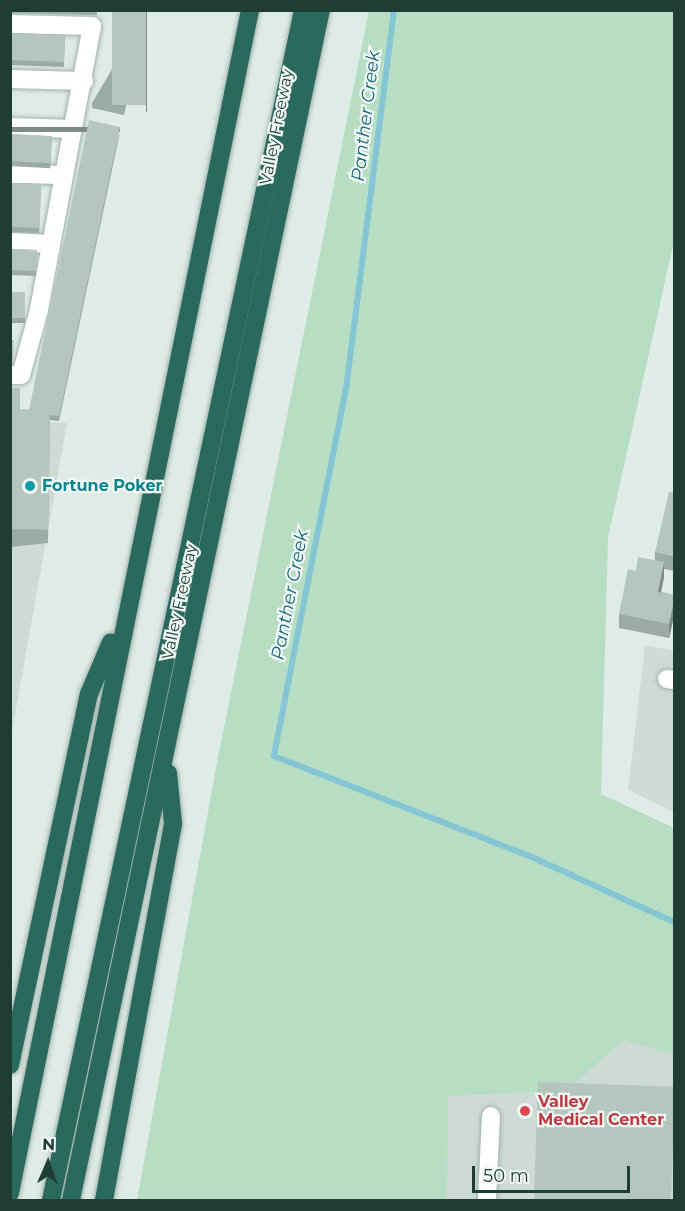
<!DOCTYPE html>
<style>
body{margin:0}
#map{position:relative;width:685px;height:1211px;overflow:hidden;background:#dfebe6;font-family:Montserrat,sans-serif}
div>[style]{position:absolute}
.built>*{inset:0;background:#cedbd5}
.green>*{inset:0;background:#b7dec2}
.stream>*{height:6px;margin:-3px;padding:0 3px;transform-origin:3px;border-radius:3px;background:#84c6d4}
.roads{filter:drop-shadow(0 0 2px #a2b3ad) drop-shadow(0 0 2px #a2b3ad)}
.minor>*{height:18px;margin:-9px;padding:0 9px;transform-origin:9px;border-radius:9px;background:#fff}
.highway>*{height:18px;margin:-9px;padding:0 9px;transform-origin:9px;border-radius:9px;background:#2a6a5e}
.wall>*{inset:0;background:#9caaa4;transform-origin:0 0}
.shaded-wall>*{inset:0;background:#7f8b86;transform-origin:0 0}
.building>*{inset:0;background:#b5c6bf;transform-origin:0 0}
.dots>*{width:16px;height:16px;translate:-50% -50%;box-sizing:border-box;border:3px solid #f0f8f4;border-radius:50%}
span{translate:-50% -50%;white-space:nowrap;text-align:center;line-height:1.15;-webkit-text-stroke:4.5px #f0f8f4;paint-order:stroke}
.street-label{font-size:16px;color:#1f3c35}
.culture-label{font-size:16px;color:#0d838f;font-weight:700}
.left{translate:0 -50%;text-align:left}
.health-label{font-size:16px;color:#be3a42;font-weight:700}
.water-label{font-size:18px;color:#17687b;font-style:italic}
.frame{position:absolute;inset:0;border:12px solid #1f3c35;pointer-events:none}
.north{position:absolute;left:18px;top:1133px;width:60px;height:60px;-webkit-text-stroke:4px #f0f8f4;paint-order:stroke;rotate:2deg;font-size:16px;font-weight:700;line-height:24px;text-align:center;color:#1f3c35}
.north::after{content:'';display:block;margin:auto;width:21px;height:27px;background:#1f3c35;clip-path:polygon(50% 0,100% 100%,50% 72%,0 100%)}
.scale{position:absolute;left:472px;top:1166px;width:158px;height:27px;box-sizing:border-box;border:3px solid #1f3c35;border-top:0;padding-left:8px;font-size:18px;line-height:21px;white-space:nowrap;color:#1f3c35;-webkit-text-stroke:4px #f0f8f4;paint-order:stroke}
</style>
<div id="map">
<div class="built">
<div style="clip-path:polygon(11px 421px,67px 423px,11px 737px)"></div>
<div style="clip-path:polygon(645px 646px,674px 650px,674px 812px,628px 790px)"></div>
<div style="clip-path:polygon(485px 942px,674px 1022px,674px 1200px,318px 1200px)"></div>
</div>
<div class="green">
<div style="clip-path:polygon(369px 11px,674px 11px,674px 241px,608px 537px,601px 794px,674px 828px,674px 1055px,624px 1040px,566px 1091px,448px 1096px,447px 1200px,137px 1200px,219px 752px)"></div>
</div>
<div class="stream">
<div style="left:394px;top:10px;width:376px;rotate:97.2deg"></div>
<div style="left:347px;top:383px;width:380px;rotate:101.1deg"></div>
<div style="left:274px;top:756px;width:277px;rotate:21.4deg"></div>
<div style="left:532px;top:857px;width:156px;rotate:24.6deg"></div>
</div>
<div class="roads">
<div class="minor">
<div style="left:10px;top:24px;width:82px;rotate:1.4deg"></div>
<div style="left:92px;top:26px;width:289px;rotate:100.6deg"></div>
<div style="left:39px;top:310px;width:67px;rotate:105.5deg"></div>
<div style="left:21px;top:375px;width:11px;rotate:180deg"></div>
<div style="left:10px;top:79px;width:74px;rotate:1.5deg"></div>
<div style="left:10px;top:127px;width:63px;rotate:1.8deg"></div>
<div style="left:10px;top:174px;width:53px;rotate:1.1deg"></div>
<div style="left:10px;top:242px;width:40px;rotate:2.9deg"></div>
<div style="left:667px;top:679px;width:7px;rotate:8deg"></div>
<div style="left:487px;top:1200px;width:84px;rotate:-87.3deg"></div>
</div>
<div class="highway">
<div style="left:10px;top:1065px;width:379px;rotate:-78deg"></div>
<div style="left:89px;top:694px;width:56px;rotate:-67.1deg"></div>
<div style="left:10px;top:1193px;width:1207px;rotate:-78.53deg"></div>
<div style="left:51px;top:1200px;width:1216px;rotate:-78.04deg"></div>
<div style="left:71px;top:1200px;width:1216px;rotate:-78.14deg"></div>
<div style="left:104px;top:1200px;width:383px;rotate:-79.6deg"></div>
<div style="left:173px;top:823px;width:50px;rotate:-95.7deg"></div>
</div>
</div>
<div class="wall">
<div style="clip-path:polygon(10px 10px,97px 10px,97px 15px,10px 13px)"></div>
<div style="clip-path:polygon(147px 10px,124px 115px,92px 108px,92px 103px)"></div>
<div style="left:10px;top:33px;width:55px;height:32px;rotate:2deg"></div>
<div style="clip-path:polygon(120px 132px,59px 421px,50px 420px,48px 543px,10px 547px,10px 388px,20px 410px,29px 410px)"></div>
<div style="left:10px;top:134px;width:42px;height:32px;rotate:3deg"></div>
<div style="left:10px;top:183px;width:31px;height:49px;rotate:2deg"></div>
<div style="left:10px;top:249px;width:27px;height:26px;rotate:2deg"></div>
<div style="left:10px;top:292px;width:15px;height:31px"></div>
<div style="clip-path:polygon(675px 493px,675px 571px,664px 569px,664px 577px,661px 592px,675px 595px,675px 612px,669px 638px,619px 628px,619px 614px,636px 571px,655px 561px,655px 552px)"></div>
</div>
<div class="shaded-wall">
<div style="left:146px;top:10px;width:1px;height:102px"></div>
<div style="left:120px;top:127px;width:5px;height:295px;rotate:90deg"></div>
<div style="clip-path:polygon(664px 562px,664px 577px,658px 606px,658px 592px)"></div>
<div style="clip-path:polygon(675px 598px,675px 612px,669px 638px,669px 624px)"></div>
</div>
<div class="building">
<div style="left:112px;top:10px;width:34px;height:95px"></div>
<div style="left:10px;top:33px;width:55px;height:27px;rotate:2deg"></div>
<div style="clip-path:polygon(89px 120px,120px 127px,59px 416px,50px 415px,50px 410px,29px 410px)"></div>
<div style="left:10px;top:134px;width:42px;height:27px;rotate:3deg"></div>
<div style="left:10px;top:183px;width:31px;height:44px;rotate:2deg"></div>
<div style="left:10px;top:249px;width:27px;height:21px;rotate:2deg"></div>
<div style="left:10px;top:292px;width:15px;height:26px"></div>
<div style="clip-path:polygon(10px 340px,14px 340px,13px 366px,10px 366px)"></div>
<div style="left:10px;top:388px;width:10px;height:21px"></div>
<div style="left:10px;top:409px;width:40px;height:120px;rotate:1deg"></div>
<div style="clip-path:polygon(669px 492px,675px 493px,675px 557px,655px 552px)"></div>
<div style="clip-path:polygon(638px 557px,664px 562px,658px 592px,675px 595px,669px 624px,619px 614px,628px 569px,636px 571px)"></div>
<div style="left:538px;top:1082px;width:137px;height:118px;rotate:2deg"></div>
</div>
<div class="dots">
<div style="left:30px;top:486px;background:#0f9aa8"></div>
<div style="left:525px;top:1111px;background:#e0444e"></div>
</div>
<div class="street-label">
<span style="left:277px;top:127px;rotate:-79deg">Valley Freeway</span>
<span style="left:180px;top:602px;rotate:-78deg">Valley Freeway</span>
</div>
<div class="culture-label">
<span class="left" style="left:42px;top:486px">Fortune Poker</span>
</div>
<div class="health-label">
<span class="left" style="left:538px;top:1111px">Valley<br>Medical Center</span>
</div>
<div class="water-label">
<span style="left:366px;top:116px;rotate:-83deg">Panther Creek</span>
<span style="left:290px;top:595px;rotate:-79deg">Panther Creek</span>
</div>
<div class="frame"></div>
<div class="north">N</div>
<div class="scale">50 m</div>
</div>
